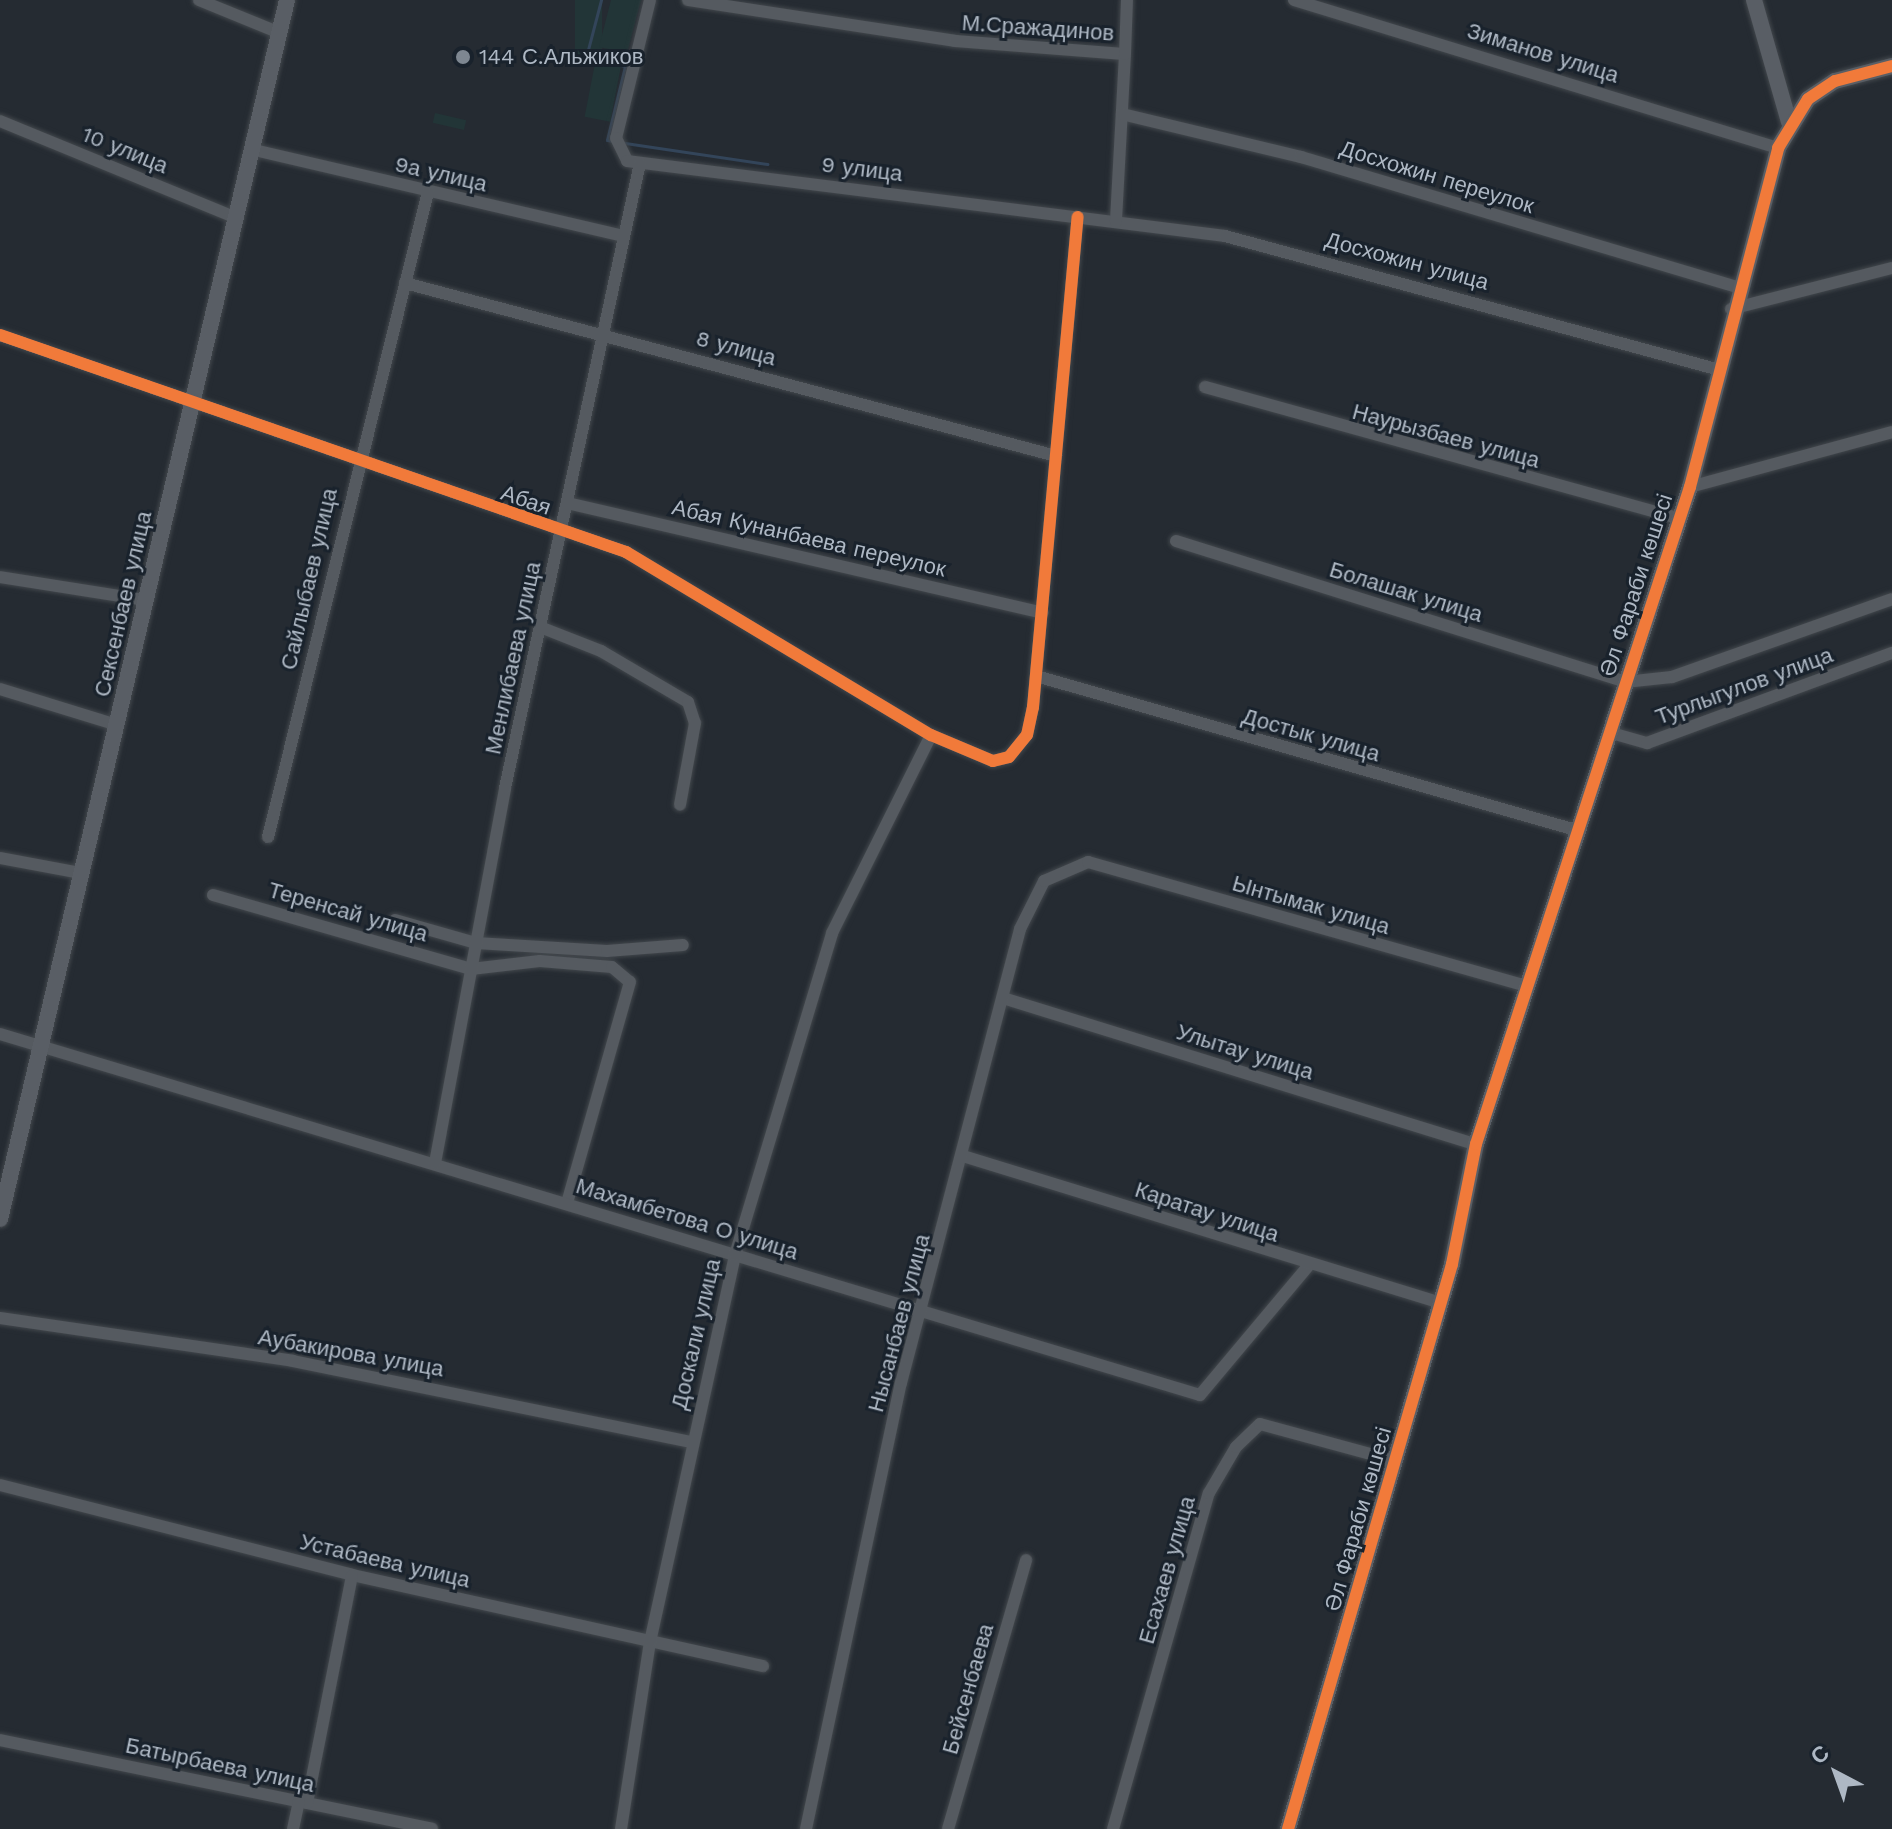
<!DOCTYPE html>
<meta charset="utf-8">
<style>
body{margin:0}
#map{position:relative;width:1892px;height:1829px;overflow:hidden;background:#252b32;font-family:"Work Sans",sans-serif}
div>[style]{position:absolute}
.green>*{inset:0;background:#223537;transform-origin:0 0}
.stream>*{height:3px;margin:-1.5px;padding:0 1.5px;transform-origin:1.5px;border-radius:1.5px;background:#33455a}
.roads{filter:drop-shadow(0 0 2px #42474c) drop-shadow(0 0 2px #42474c)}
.street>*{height:12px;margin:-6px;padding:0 6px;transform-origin:6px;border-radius:6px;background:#555a60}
.secondary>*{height:16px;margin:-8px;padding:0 8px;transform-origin:8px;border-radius:8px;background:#595e65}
.cycleway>*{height:12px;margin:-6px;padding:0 6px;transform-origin:6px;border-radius:6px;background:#f17a3a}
.dots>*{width:22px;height:22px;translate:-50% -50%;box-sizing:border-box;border:4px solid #19222c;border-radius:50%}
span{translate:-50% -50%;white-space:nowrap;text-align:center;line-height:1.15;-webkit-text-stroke:6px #19222c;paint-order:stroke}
.street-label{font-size:22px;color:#aeb8c4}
.poi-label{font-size:22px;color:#aeb8c4}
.left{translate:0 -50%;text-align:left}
.north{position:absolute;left:1796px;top:1733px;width:80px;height:80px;-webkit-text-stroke:6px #19222c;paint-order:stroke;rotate:319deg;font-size:22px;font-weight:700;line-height:32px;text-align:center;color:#aeb8c4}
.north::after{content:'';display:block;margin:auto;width:28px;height:36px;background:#aeb8c4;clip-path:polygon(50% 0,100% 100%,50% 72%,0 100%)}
</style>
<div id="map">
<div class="green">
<div style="left:575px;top:0;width:27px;height:55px"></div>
<div style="clip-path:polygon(611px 0,641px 0,627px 53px,599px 47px)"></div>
<div style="left:597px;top:53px;width:26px;height:65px;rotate:11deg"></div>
<div style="left:435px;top:113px;width:32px;height:10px;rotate:13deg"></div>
</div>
<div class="stream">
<div style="left:601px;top:0;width:59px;rotate:104.7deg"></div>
<div style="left:586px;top:57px;width:40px;rotate:13deg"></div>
<div style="left:625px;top:66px;width:76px;rotate:103.7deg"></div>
<div style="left:607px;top:140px;width:6px;rotate:9deg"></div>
<div style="left:625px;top:143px;width:144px;rotate:8.4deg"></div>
</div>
<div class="roads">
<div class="street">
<div style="left:199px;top:0;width:87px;rotate:22.2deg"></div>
<div style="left:650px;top:0;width:142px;rotate:103.8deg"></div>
<div style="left:616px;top:138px;width:25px;rotate:64deg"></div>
<div style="left:627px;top:161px;width:603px;rotate:7.15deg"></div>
<div style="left:1225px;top:236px;width:513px;rotate:15.15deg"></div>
<div style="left:688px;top:0;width:270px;rotate:8.7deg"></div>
<div style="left:955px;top:41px;width:170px;rotate:4.4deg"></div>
<div style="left:1125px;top:54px;width:168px;rotate:93.1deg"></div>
<div style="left:1294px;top:0;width:506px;rotate:17deg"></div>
<div style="left:1125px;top:54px;width:54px;rotate:-87.9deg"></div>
<div style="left:1122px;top:114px;width:184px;rotate:13.5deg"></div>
<div style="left:1301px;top:157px;width:455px;rotate:16.6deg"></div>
<div style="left:0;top:121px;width:253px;rotate:22.3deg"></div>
<div style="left:250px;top:149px;width:384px;rotate:13.1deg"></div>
<div style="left:405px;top:283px;width:674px;rotate:14.88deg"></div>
<div style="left:1731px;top:309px;width:166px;rotate:-14.3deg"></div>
<div style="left:0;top:335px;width:663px;rotate:19.12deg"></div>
<div style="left:626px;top:552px;width:356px;rotate:31deg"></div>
<div style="left:931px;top:735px;width:67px;rotate:22.8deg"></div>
<div style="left:993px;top:761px;width:16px;rotate:-14deg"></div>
<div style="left:1009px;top:757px;width:28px;rotate:-51deg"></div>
<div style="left:1027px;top:735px;width:29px;rotate:-78deg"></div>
<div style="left:1033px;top:707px;width:492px;rotate:-84.8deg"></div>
<div style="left:1205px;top:387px;width:491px;rotate:15.5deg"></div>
<div style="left:1690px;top:487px;width:209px;rotate:-15.2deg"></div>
<div style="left:567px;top:503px;width:488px;rotate:13deg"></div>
<div style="left:1176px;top:541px;width:471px;rotate:17.4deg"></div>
<div style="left:1625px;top:682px;width:47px;rotate:-6.1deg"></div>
<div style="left:1672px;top:677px;width:233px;rotate:-19.5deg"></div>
<div style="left:0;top:577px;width:148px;rotate:9deg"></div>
<div style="left:540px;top:627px;width:66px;rotate:21.5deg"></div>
<div style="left:601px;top:651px;width:101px;rotate:30.4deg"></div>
<div style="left:688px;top:702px;width:22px;rotate:72deg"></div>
<div style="left:695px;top:723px;width:83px;rotate:100.4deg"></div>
<div style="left:1036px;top:676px;width:562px;rotate:15.92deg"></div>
<div style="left:0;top:689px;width:122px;rotate:17.1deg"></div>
<div style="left:1608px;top:732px;width:41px;rotate:15.8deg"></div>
<div style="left:1647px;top:743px;width:261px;rotate:-20.2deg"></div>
<div style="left:268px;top:837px;width:665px;rotate:-76.07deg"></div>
<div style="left:0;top:858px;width:82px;rotate:10.5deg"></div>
<div style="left:213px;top:895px;width:268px;rotate:16deg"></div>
<div style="left:471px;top:969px;width:69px;rotate:-6.6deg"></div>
<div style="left:540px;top:961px;width:72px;rotate:4.8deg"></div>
<div style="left:612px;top:967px;width:23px;rotate:40deg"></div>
<div style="left:630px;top:982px;width:230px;rotate:105.9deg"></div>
<div style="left:395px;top:920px;width:84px;rotate:15.9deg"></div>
<div style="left:476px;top:943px;width:131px;rotate:3.5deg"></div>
<div style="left:607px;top:951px;width:76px;rotate:-4.5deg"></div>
<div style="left:1003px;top:998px;width:495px;rotate:17.2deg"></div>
<div style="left:0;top:1034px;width:1253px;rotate:16.74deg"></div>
<div style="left:1200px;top:1395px;width:170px;rotate:-50deg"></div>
<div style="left:963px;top:1156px;width:500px;rotate:17.09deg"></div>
<div style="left:435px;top:1163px;width:381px;rotate:-79.4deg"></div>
<div style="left:505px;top:788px;width:639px;rotate:-77.81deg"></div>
<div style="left:0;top:1318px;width:296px;rotate:8.3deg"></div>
<div style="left:293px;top:1361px;width:407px;rotate:11.5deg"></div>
<div style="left:0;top:1485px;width:363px;rotate:14.3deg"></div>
<div style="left:352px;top:1575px;width:421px;rotate:12.5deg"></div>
<div style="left:0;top:1740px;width:441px;rotate:11.6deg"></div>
<div style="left:307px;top:1803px;width:232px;rotate:-78.8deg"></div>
<div style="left:293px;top:1829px;width:29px;rotate:-78deg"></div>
<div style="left:621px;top:1829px;width:189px;rotate:-81.2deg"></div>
<div style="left:650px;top:1642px;width:396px;rotate:-77.6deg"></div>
<div style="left:735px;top:1255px;width:336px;rotate:-73.2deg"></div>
<div style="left:832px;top:933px;width:221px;rotate:-63.4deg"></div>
<div style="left:806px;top:1829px;width:456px;rotate:-78deg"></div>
<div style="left:901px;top:1383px;width:469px;rotate:-75.3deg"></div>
<div style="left:1020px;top:929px;width:54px;rotate:-63.4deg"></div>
<div style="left:1044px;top:881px;width:48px;rotate:-23.4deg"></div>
<div style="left:1088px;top:862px;width:453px;rotate:15.8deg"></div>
<div style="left:948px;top:1829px;width:280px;rotate:-73.8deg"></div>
<div style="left:1113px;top:1829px;width:349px;rotate:-74.1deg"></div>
<div style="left:1209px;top:1493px;width:53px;rotate:-59.6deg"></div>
<div style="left:1236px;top:1447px;width:33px;rotate:-44deg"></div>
<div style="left:1260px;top:1424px;width:141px;rotate:15.2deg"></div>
</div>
<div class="secondary">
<div style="left:1754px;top:0;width:127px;rotate:74deg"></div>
<div style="left:0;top:1219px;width:1252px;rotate:-76.75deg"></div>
<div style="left:1288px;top:1829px;width:588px;rotate:-73.81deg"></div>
<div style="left:1452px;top:1264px;width:122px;rotate:-78.7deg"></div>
<div style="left:1476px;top:1144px;width:691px;rotate:-71.96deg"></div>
<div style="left:1690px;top:487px;width:350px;rotate:-75.4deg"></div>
<div style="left:1778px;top:148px;width:57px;rotate:-58.5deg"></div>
<div style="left:1808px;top:99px;width:32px;rotate:-34deg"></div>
<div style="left:1835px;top:81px;width:59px;rotate:-14.7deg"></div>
</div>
</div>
<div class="cycleway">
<div style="left:0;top:335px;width:663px;rotate:19.12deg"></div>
<div style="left:626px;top:552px;width:356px;rotate:31deg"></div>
<div style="left:931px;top:735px;width:67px;rotate:22.8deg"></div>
<div style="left:993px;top:761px;width:16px;rotate:-14deg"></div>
<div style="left:1009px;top:757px;width:28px;rotate:-51deg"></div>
<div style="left:1027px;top:735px;width:29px;rotate:-78deg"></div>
<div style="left:1033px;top:707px;width:492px;rotate:-84.8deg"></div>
<div style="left:1288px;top:1829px;width:588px;rotate:-73.81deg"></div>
<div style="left:1452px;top:1264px;width:122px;rotate:-78.7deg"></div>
<div style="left:1476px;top:1144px;width:691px;rotate:-71.96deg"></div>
<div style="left:1690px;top:487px;width:350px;rotate:-75.4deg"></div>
<div style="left:1778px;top:148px;width:57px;rotate:-58.5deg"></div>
<div style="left:1808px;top:99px;width:32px;rotate:-34deg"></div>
<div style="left:1835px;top:81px;width:59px;rotate:-14.7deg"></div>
</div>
<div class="dots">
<div style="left:463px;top:57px;background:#7e8791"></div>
</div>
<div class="street-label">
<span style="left:1038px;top:28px;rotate:4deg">М.Сражадинов</span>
<span style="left:1543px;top:53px;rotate:17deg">Зиманов улица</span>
<span style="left:125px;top:150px;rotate:22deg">10 улица</span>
<span style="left:862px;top:169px;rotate:7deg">9 улица</span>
<span style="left:441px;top:174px;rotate:13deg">9а улица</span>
<span style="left:1437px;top:177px;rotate:17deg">Досхожин переулок</span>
<span style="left:1407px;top:261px;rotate:15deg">Досхожин улица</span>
<span style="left:736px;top:348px;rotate:15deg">8 улица</span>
<span style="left:1446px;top:436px;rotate:15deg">Наурызбаев улица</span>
<span style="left:526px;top:500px;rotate:19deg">Абая</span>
<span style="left:809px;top:538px;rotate:13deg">Абая Кунанбаева переулок</span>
<span style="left:309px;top:579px;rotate:-77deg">Сайлыбаев улица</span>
<span style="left:1636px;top:585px;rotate:-72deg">Әл Фараби көшесі</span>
<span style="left:1406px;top:592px;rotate:17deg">Болашак улица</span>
<span style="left:123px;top:604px;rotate:-77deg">Сексенбаев улица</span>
<span style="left:513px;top:658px;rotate:-78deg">Менлибаева улица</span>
<span style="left:1744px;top:686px;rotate:-20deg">Турлыгулов улица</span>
<span style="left:1311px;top:735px;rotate:16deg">Достык улица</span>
<span style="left:1311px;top:905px;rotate:16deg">Ынтымак улица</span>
<span style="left:348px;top:912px;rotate:16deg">Теренсай улица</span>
<span style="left:1245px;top:1052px;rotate:17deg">Улытау улица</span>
<span style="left:1207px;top:1212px;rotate:18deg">Каратау улица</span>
<span style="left:687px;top:1219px;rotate:17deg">Махамбетова О улица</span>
<span style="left:899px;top:1323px;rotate:-75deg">Нысанбаев улица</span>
<span style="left:696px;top:1334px;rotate:-77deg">Доскали улица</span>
<span style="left:351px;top:1353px;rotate:10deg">Аубакирова улица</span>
<span style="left:1358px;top:1519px;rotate:-74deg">Әл Фараби көшесі</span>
<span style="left:385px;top:1561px;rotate:13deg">Устабаева улица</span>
<span style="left:1167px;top:1570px;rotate:-74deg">Есахаев улица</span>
<span style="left:968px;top:1689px;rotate:-74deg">Бейсенбаева</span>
<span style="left:220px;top:1765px;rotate:12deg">Батырбаева улица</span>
</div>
<div class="poi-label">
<span class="left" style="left:479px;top:57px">144 С.Альжиков</span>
</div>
<div class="north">С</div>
</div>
